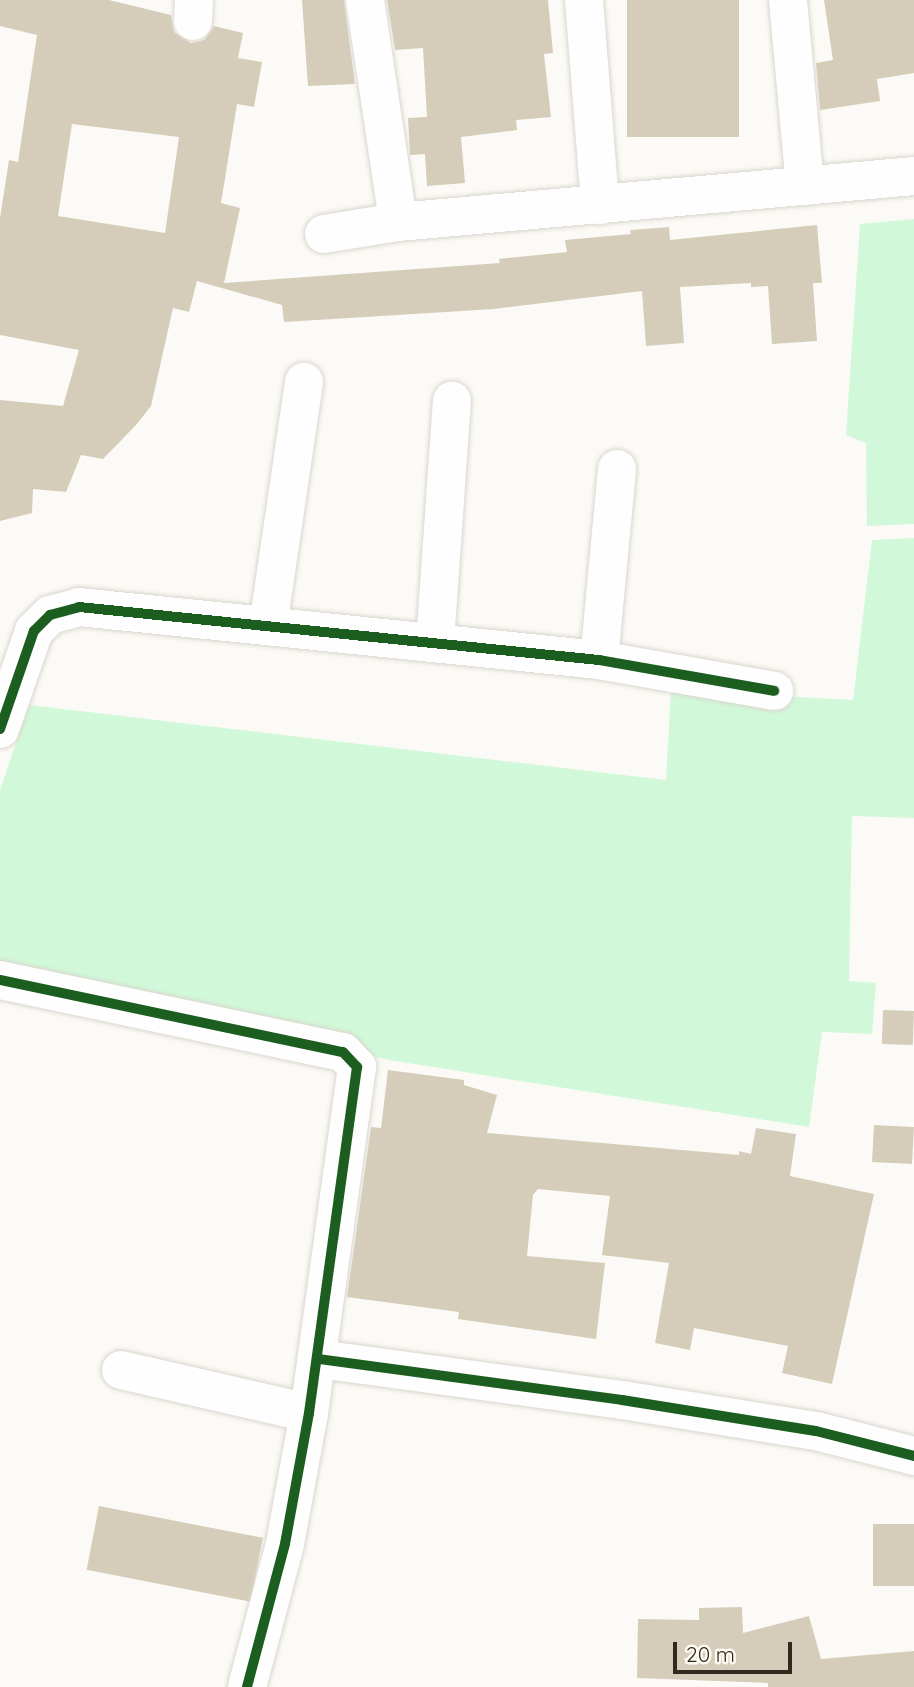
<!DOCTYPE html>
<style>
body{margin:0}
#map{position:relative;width:914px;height:1687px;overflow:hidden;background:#fcfaf6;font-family:Quicksand,sans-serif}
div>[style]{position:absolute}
.green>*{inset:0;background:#d1f9d9}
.building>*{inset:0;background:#d5cdba;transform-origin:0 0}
.roads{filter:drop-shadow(0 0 2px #d9d6cd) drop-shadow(0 0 2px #d9d6cd)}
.minor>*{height:38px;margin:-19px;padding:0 19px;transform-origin:19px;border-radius:19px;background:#fffefe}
.cycleway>*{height:10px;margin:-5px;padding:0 5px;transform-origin:5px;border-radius:5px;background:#1b5e20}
span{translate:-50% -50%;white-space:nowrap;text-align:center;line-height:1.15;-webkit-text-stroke:7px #fefbf4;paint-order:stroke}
.scale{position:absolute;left:673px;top:1642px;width:119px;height:32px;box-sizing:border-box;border:4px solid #2f2a1d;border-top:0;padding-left:9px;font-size:21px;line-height:24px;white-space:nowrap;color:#2f2a1d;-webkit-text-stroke:5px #fefbf4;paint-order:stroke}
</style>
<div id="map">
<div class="green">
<div style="clip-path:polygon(914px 219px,914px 524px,867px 526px,866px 443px,846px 435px,860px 224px)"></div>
<div style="clip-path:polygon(914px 538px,914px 818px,852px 816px,849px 981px,876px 983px,872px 1034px,822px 1032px,809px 1127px,389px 1060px,0 972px,0 790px,29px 705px,666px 780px,671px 690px,853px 700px,872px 540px)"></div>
</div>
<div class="building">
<div style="clip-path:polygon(evenodd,0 0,109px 0,171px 15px,174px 32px,191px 43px,204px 40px,214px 26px,243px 33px,238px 58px,262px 62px,254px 107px,237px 104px,221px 203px,240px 208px,224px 283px,500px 263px,499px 259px,567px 252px,565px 240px,631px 234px,630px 230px,669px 227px,670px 240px,817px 225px,822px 283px,813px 283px,817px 341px,772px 344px,768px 286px,751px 287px,751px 283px,680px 287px,684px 343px,646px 346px,642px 291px,494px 309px,284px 322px,282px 305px,197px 281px,189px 312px,173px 308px,151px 406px,136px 425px,103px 459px,81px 455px,66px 492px,33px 489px,32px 513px,0 521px,0 400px,63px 406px,79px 350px,0 335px,0 218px,9px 160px,18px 162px,37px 35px,0 26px,0 0,72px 124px,179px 137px,165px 233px,58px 216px,72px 124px)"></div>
<div style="clip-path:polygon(302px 0,344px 0,355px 84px,308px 86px)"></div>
<div style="clip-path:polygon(387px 0,548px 0,553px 53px,544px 54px,551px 117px,516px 120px,517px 130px,461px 137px,465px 183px,427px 186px,425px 154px,410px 155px,408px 118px,427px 117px,423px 48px,395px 50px)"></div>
<div style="left:627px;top:0;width:112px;height:137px"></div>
<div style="clip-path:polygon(824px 0,914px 0,914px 73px,877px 79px,880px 101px,820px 110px,816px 63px,833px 60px)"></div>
<div style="left:883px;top:1010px;width:31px;height:34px;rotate:2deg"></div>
<div style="clip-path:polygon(388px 1070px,464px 1080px,464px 1085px,497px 1095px,487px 1133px,739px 1155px,739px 1151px,751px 1154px,756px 1128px,796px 1134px,790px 1176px,874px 1194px,832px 1384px,782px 1373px,788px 1346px,694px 1328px,690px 1350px,655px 1343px,669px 1263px,602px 1255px,610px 1196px,538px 1189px,533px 1195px,527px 1256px,605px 1263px,596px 1339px,458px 1319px,459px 1312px,347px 1297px,371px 1127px,381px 1128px)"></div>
<div style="left:874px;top:1125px;width:40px;height:37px;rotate:3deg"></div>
<div style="left:99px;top:1506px;width:167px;height:65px;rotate:11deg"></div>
<div style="left:914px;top:1524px;width:62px;height:41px;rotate:90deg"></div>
<div style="clip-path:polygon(742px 1607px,743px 1633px,809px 1616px,821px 1659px,914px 1651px,914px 1687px,768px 1687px,768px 1683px,637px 1678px,638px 1619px,699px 1620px,699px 1608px)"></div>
</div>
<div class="roads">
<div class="minor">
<div style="left:365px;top:0;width:224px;rotate:81.5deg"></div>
<div style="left:584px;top:0;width:206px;rotate:85.5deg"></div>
<div style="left:788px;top:0;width:187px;rotate:84.8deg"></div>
<div style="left:193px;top:21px;width:21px;rotate:-87deg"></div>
<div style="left:324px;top:234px;width:75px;rotate:-9.2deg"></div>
<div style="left:398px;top:222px;width:518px;rotate:-5.09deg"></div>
<div style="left:268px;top:626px;width:247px;rotate:-81.6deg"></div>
<div style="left:435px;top:643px;width:243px;rotate:-86deg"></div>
<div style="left:599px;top:660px;width:192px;rotate:-84.6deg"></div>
<div style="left:0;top:729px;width:104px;rotate:-70.9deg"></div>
<div style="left:34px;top:631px;width:23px;rotate:-45deg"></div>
<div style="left:50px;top:615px;width:30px;rotate:-15deg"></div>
<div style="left:79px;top:607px;width:523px;rotate:5.82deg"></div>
<div style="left:599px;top:660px;width:178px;rotate:10deg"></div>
<div style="left:0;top:980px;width:350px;rotate:11.9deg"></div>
<div style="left:343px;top:1052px;width:21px;rotate:47deg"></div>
<div style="left:357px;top:1067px;width:349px;rotate:97.9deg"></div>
<div style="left:309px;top:1413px;width:133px;rotate:100.4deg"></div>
<div style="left:285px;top:1544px;width:148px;rotate:104.9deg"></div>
<div style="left:319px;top:1359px;width:306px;rotate:7.7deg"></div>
<div style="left:622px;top:1400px;width:196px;rotate:9.1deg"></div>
<div style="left:816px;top:1431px;width:101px;rotate:14.3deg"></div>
<div style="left:121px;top:1370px;width:193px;rotate:12.9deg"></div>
</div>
</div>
<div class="cycleway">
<div style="left:0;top:729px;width:104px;rotate:-70.9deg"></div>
<div style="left:34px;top:631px;width:23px;rotate:-45deg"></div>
<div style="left:50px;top:615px;width:30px;rotate:-15deg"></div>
<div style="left:79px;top:607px;width:523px;rotate:5.82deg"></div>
<div style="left:599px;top:660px;width:178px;rotate:10deg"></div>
<div style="left:0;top:980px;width:350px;rotate:11.9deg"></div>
<div style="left:343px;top:1052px;width:21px;rotate:47deg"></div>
<div style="left:357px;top:1067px;width:349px;rotate:97.9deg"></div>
<div style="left:309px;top:1413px;width:133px;rotate:100.4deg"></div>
<div style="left:285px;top:1544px;width:148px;rotate:104.9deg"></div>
<div style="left:319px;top:1359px;width:306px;rotate:7.7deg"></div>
<div style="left:622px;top:1400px;width:196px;rotate:9.1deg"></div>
<div style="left:816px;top:1431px;width:101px;rotate:14.3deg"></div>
</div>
<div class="scale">20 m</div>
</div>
